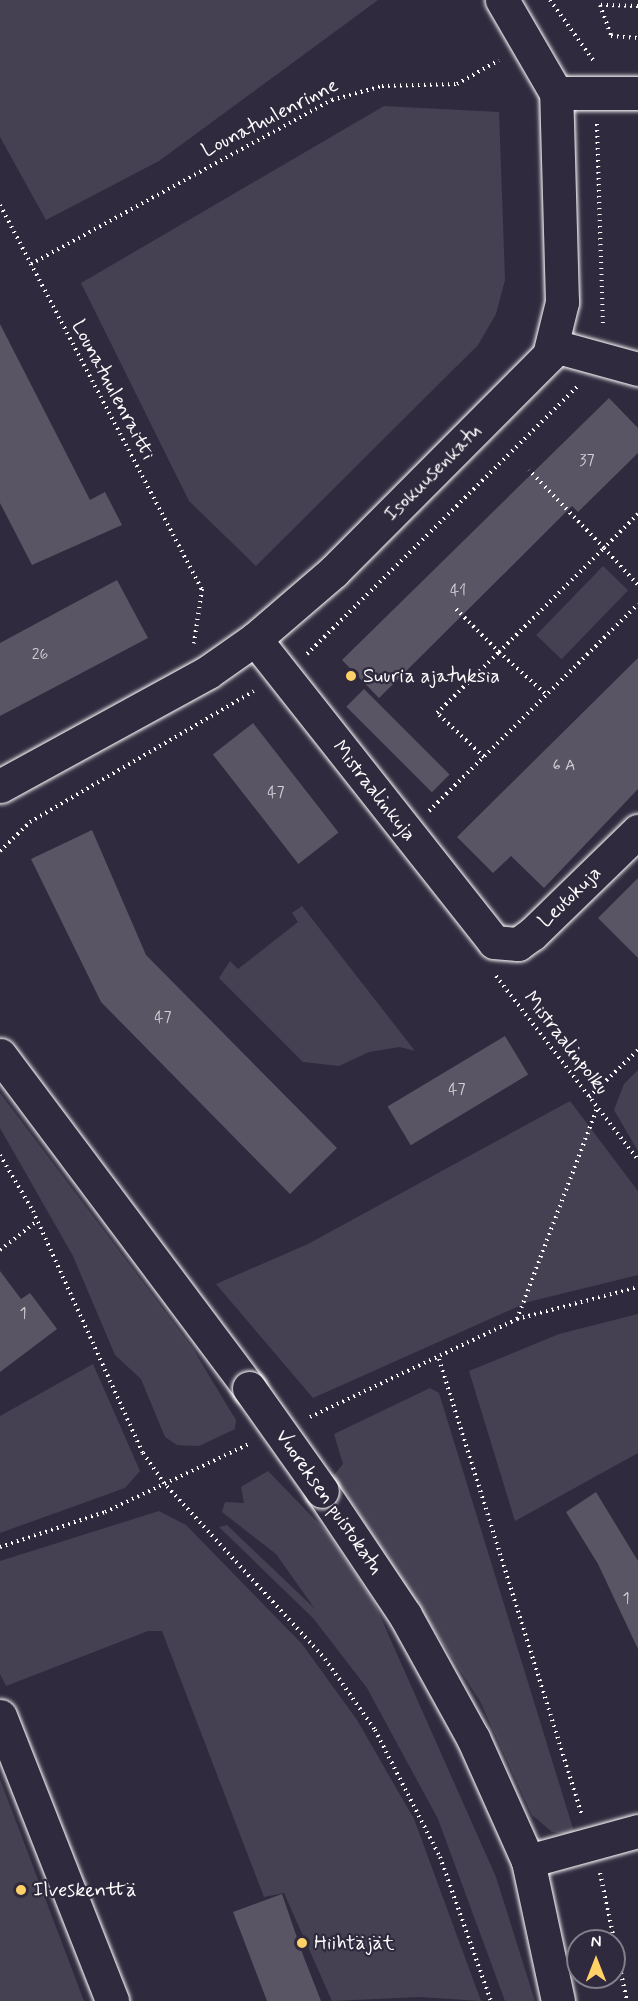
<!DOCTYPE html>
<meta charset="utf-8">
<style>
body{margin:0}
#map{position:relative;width:638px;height:2001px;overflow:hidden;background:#2f2a3d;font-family:Mynerve,sans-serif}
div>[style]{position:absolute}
.green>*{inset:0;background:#464152;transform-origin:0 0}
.building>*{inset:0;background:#595564;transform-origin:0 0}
.path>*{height:4px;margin-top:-2px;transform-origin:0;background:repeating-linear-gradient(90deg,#fff 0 1.5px,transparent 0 6px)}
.roads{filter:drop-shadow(0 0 2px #fff) drop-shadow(0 0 2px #fff)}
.minor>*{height:33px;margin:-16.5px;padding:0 16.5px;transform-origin:16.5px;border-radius:16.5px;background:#2f2a3d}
.major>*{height:33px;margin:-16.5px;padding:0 16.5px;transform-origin:16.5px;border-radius:16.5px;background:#2f2a3d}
.bridges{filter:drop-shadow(0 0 2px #fff) drop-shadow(0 0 2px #fff)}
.major-bridge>*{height:33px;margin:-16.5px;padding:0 16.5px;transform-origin:16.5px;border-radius:16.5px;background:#2f2a3d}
.dots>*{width:16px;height:16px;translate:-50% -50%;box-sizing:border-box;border:3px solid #2f2a3d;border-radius:50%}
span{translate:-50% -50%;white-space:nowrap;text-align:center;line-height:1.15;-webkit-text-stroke:4.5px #2f2a3d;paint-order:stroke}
.number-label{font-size:16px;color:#d6d4d8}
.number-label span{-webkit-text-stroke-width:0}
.street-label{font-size:20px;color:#fff}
.poi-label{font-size:20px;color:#fff}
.left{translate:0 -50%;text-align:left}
.north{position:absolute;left:566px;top:1929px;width:60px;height:60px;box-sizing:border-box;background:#2f2a3d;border:2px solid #827f8b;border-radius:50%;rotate:0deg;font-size:16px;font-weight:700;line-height:24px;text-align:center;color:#fff}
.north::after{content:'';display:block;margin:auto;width:21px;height:27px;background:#ffd166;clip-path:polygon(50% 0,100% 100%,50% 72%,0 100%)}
</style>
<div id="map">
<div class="green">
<div style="clip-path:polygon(0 0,378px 0,159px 161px,46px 220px,0 137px)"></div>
<div style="clip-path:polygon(384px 106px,499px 112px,505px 280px,496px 314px,478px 345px,256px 566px,189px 501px,81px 283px)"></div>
<div style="left:603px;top:566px;width:35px;height:96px;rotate:44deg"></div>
<div style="clip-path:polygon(302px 906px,415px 1051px,400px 1047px,369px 1052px,339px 1066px,303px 1062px,219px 978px,230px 961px,238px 969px,298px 922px,292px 913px)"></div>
<div style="clip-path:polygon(638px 1070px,638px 1151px,614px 1110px,624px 1084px)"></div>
<div style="clip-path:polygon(0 1093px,193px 1349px,236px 1420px,235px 1429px,199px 1446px,177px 1445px,165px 1437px,141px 1379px,115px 1355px,73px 1256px,0 1128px)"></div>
<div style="clip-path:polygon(570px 1101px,638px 1191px,638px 1275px,528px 1302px,313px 1398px,216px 1284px,308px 1244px)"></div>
<div style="clip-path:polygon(638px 1314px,638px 1453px,515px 1521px,469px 1371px,559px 1334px)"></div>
<div style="clip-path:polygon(93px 1364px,140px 1471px,125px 1488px,0 1533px,0 1416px)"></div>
<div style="clip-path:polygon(430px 1388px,439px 1393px,575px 1835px,552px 1832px,532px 1815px,480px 1701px,334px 1475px,343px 1464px,334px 1434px)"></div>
<div style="clip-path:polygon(268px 1471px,327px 1532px,373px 1600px,496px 1877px,535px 2001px,505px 2001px,438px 1819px,367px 1688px,313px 1618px,219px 1527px,227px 1525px,315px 1609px,276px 1554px,222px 1512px,225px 1502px,244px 1503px,241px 1487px)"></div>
<div style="clip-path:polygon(159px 1511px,186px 1525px,302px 1644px,357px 1720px,414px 1819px,481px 2001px,420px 1997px,332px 2001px,284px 1893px,264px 1897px,162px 1631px,148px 1631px,6px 1686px,0 1674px,0 1561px)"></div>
<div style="clip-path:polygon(0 1779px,84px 2001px,0 2001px)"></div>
</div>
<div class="building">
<div style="clip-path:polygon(0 324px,90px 500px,105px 492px,122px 525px,32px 565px,0 503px)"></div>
<div style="clip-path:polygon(609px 398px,638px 428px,638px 453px,578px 512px,572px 506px,379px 698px,342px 660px)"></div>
<div style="clip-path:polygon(117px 580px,148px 638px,0 716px,0 643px)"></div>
<div style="clip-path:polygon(638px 658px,638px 789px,544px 888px,511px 856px,493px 873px,457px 837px)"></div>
<div style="left:364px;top:689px;width:121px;height:25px;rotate:45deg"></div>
<div style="left:253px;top:723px;width:139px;height:51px;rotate:52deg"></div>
<div style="clip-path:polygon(92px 830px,146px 955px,337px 1148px,290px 1194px,101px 1002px,31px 859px)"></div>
<div style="clip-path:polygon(638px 878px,638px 958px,598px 918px)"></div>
<div style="left:505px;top:1036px;width:45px;height:137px;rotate:59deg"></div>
<div style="clip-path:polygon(0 1271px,21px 1299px,30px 1293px,57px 1329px,0 1372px)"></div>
<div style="clip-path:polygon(596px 1492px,638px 1561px,638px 1649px,598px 1564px,566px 1512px)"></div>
<div style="clip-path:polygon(282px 1894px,303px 1955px,321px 2001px,267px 2001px,233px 1912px)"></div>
</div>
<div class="path">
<div style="left:550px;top:0;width:74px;rotate:54.4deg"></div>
<div style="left:638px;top:6px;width:38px;rotate:-178deg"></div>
<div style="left:600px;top:5px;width:33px;rotate:70deg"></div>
<div style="left:611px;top:36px;width:27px;rotate:4deg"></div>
<div style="left:597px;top:124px;width:203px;rotate:88.3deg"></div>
<div style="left:0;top:205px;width:434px;rotate:62.3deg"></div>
<div style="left:202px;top:589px;width:55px;rotate:98.4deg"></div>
<div style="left:31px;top:264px;width:343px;rotate:-28.6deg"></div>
<div style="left:332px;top:100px;width:52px;rotate:-15.6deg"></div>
<div style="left:382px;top:86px;width:75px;rotate:-1.5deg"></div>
<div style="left:457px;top:84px;width:48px;rotate:-29.7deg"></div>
<div style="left:638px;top:514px;width:48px;rotate:135deg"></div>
<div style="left:604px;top:548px;width:50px;rotate:47.4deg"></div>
<div style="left:456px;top:609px;width:61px;rotate:45deg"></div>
<div style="left:499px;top:652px;width:148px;rotate:-44.7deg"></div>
<div style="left:604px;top:548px;width:108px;rotate:-133.9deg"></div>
<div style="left:307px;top:654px;width:383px;rotate:-44.7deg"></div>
<div style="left:484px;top:757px;width:64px;rotate:-136.9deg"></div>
<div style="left:437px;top:713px;width:87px;rotate:-44.5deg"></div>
<div style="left:499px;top:652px;width:64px;rotate:41.9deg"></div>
<div style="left:429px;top:811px;width:294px;rotate:-44.7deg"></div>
<div style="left:0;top:851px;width:42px;rotate:-44deg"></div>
<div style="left:30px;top:822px;width:259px;rotate:-30.3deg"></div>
<div style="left:496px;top:976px;width:232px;rotate:52.3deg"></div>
<div style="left:589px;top:1097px;width:68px;rotate:-43.8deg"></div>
<div style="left:0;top:1155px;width:65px;rotate:59.5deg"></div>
<div style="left:33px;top:1211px;width:266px;rotate:65.6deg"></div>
<div style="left:143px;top:1453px;width:35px;rotate:55deg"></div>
<div style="left:163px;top:1482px;width:240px;rotate:47.5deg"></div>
<div style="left:325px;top:1659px;width:87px;rotate:54.8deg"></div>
<div style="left:375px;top:1730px;width:143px;rotate:62.9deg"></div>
<div style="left:440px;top:1857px;width:153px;rotate:70.5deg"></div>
<div style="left:0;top:1250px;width:47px;rotate:-38.1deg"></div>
<div style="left:517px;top:1319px;width:226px;rotate:-69.2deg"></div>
<div style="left:439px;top:1359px;width:477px;rotate:72.6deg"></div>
<div style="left:310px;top:1417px;width:229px;rotate:-25.3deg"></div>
<div style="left:517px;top:1319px;width:125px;rotate:-14.8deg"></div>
<div style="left:0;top:1547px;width:111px;rotate:-18.4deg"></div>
<div style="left:105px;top:1512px;width:161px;rotate:-25.3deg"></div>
<div style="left:600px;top:1873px;width:131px;rotate:78.1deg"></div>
</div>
<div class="roads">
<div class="minor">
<div style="left:556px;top:93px;width:82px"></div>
<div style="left:554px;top:346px;width:87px;rotate:15.3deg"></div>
<div style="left:255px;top:639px;width:386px;rotate:51.7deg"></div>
<div style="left:494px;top:942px;width:24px;rotate:5deg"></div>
<div style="left:518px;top:944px;width:17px;rotate:-36deg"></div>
<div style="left:532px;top:934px;width:148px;rotate:-44.2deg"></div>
<div style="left:0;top:786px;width:237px;rotate:-28.7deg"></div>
<div style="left:208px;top:672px;width:57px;rotate:-35.1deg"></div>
<div style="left:255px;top:639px;width:104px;rotate:-40.7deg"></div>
<div style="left:334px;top:571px;width:305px;rotate:-45.1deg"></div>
<div style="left:549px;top:355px;width:55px;rotate:-76.2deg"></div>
<div style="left:562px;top:302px;width:209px;rotate:-91.6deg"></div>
<div style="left:556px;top:93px;width:108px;rotate:-120.1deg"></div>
<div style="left:0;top:1716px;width:306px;rotate:68.5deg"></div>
<div style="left:528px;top:1861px;width:114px;rotate:-15.3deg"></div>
</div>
<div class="major">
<div style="left:0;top:1055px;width:416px;rotate:53.2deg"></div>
<div style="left:322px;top:1491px;width:149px;rotate:56.2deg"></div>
<div style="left:405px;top:1615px;width:141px;rotate:61.1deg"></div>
<div style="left:473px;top:1738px;width:135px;rotate:65.9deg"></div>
<div style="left:528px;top:1861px;width:143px;rotate:77.9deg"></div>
</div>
</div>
<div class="bridges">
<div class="major-bridge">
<div style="left:249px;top:1388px;width:126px;rotate:54.7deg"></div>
</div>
</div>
<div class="dots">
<div style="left:351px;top:676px;background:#ffd166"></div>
<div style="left:21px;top:1890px;background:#ffd166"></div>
<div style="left:302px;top:1943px;background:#ffd166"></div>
</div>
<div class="number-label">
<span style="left:587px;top:461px">37</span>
<span style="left:458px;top:591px">41</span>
<span style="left:40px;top:655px">26</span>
<span style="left:564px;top:766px">6 A</span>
<span style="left:276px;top:793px">47</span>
<span style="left:163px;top:1018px">47</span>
<span style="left:457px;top:1090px">47</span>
<span style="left:23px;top:1314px">1</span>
<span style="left:626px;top:1599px">1</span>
</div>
<div class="street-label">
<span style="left:270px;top:118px;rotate:-27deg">Lounatuulenrinne</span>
<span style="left:113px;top:390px;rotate:62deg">Lounatuulenraitti</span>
<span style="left:433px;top:473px;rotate:-45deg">Isokuusenkatu</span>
<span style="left:374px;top:791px;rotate:52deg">Mistraalinkuja</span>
<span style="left:570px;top:897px;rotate:-44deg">Leutokuja</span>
<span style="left:566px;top:1043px;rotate:52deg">Mistraalinpolku</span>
<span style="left:329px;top:1502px;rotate:55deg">Vuoreksen puistokatu</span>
</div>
<div class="poi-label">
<span class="left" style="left:363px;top:676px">Suuria ajatuksia</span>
<span class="left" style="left:33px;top:1890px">Ilveskenttä</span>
<span class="left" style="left:314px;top:1943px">Hiihtäjät</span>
</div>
<div class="north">N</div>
</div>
